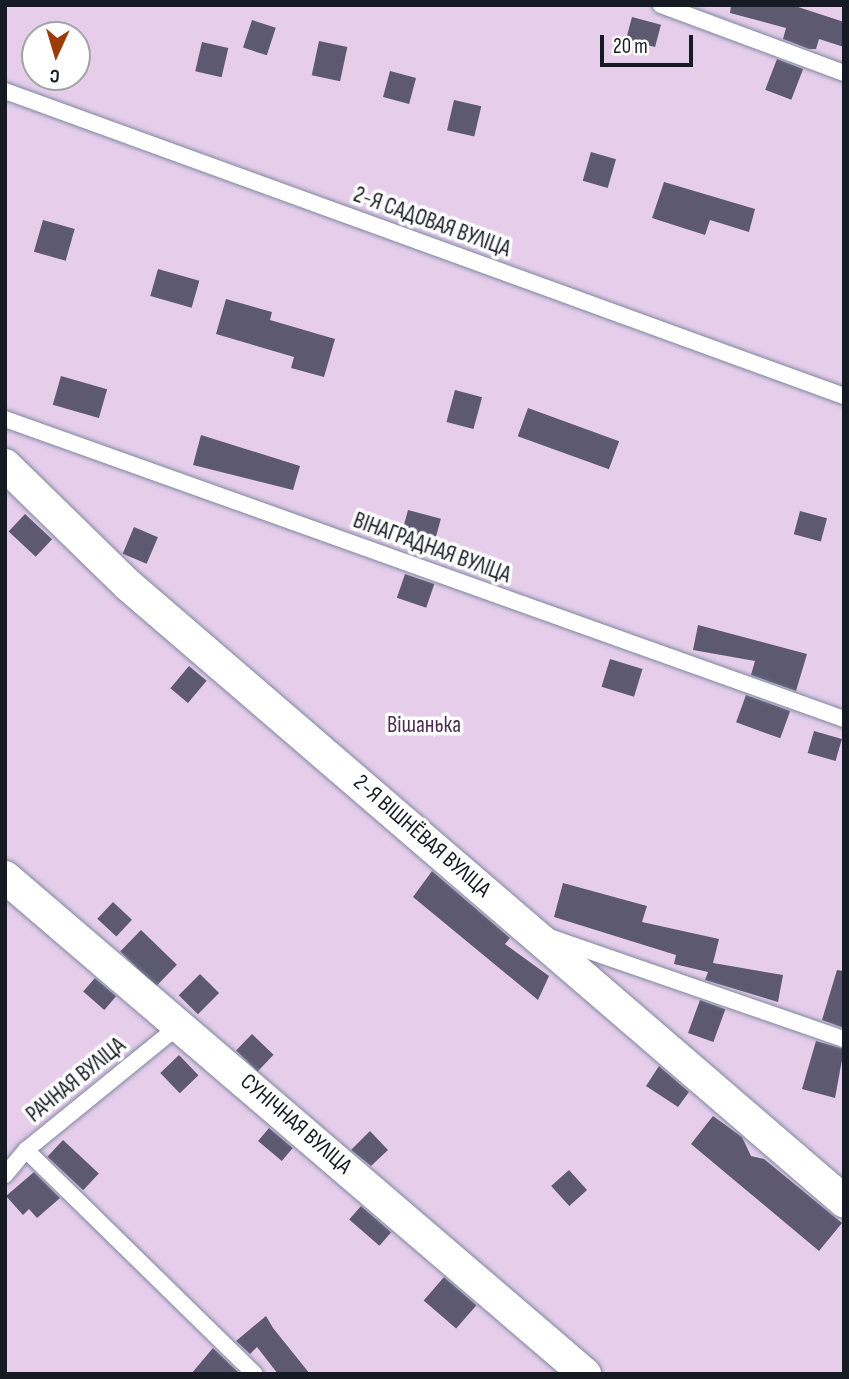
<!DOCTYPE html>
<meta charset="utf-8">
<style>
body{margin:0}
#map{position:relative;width:849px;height:1379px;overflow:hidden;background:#f7f9ff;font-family:"Sofia Sans Condensed",sans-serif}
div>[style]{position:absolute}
.green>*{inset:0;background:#e6ceeb}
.building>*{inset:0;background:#5d5970;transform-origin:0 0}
.roads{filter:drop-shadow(0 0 2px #7d879f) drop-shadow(0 0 2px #7d879f)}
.lane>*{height:16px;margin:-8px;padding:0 8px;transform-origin:8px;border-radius:8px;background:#fff}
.street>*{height:32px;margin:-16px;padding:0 16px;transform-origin:16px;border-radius:16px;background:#fff}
span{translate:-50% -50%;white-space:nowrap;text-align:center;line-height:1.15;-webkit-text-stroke:7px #fff;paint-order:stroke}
.street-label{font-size:23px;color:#161a23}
.park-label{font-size:23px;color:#4d2c53}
.frame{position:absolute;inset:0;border:7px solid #161a23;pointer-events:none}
.north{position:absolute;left:21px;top:21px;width:70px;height:70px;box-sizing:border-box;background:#fff;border:2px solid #a2a3a7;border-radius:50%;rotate:184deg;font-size:19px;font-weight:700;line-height:28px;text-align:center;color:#161a23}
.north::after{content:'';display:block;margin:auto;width:24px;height:32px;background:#9e3a04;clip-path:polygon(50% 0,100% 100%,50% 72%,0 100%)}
.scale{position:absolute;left:600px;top:35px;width:93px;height:32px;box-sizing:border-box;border:4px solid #161a23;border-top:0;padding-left:9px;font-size:21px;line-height:24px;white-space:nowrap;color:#161a23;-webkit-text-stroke:5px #fff;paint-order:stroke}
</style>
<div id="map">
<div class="green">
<div style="clip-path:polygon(evenodd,5px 5px,844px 5px,844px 1374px,5px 1374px,5px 5px,35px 35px,77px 35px,77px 77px,35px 77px,35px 35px)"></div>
</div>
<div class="building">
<div style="clip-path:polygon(731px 5px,792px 5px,844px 22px,844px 47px,819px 39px,816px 49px,809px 49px,783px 39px,786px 28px,730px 13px)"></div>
<div style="left:632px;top:17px;width:30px;height:23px;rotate:15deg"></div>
<div style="left:252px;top:20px;width:25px;height:29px;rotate:18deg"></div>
<div style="left:319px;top:41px;width:29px;height:35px;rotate:12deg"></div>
<div style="left:202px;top:42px;width:27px;height:30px;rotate:13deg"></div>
<div style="left:777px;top:59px;width:28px;height:33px;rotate:21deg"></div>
<div style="left:390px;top:71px;width:27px;height:27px;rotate:15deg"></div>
<div style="left:454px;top:100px;width:28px;height:31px;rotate:13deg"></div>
<div style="left:591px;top:152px;width:26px;height:30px;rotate:16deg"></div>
<div style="clip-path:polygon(664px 182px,755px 209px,749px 232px,710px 220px,705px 235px,652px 218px)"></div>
<div style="left:43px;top:220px;width:33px;height:33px;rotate:16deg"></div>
<div style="left:158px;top:269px;width:43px;height:28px;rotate:16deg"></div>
<div style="clip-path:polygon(226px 299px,272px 312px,270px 320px,335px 339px,324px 377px,291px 368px,294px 357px,216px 334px)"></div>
<div style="left:61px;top:376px;width:48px;height:30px;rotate:16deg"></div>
<div style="left:455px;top:390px;width:28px;height:33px;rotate:15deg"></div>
<div style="left:528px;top:408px;width:97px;height:30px;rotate:20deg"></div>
<div style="clip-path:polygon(201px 435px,300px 466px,293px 490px,193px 465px)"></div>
<div style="left:408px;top:510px;width:34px;height:29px;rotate:15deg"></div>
<div style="left:800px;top:511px;width:28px;height:24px;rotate:15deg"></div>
<div style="left:25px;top:514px;width:37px;height:24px;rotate:43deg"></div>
<div style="left:134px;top:527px;width:26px;height:29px;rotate:23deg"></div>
<div style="left:405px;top:574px;width:31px;height:25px;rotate:19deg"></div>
<div style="clip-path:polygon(698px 625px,807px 654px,796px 691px,751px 675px,755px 661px,693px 650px)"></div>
<div style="left:610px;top:659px;width:34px;height:29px;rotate:17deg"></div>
<div style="left:189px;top:666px;width:23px;height:29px;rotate:40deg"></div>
<div style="left:746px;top:695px;width:47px;height:29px;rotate:20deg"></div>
<div style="left:814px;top:731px;width:29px;height:23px;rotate:16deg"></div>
<div style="clip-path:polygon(432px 871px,510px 938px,505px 944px,549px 976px,538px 1000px,413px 897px)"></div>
<div style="clip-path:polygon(563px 883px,647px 906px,642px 922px,719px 939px,713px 963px,783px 975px,778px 1002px,705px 980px,708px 972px,674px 964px,676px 955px,554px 917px)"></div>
<div style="left:113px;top:902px;width:26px;height:23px;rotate:43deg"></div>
<div style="left:141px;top:930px;width:50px;height:30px;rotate:44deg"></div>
<div style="clip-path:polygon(837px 970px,844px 971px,844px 1028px,822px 1020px)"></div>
<div style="left:200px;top:974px;width:27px;height:30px;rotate:45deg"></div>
<div style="left:95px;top:978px;width:28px;height:18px;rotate:41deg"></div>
<div style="left:700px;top:1000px;width:27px;height:35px;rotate:20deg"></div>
<div style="left:252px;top:1034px;width:30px;height:23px;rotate:44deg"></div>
<div style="clip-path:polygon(816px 1041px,844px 1049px,835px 1098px,802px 1089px)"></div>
<div style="left:179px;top:1055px;width:28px;height:26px;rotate:46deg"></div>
<div style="clip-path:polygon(659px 1066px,689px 1092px,678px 1107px,646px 1086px)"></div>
<div style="clip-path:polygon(713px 1116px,742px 1137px,751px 1156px,764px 1159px,842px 1223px,819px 1251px,691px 1144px)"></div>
<div style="left:269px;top:1128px;width:31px;height:17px;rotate:40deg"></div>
<div style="clip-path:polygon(370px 1131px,388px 1150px,371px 1166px,351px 1150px)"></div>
<div style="left:63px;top:1140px;width:49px;height:23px;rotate:43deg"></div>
<div style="left:569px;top:1170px;width:27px;height:24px;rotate:48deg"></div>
<div style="clip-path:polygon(34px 1172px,60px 1198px,37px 1218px,29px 1209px,23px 1215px,6px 1196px)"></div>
<div style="left:361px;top:1206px;width:40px;height:18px;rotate:41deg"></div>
<div style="left:444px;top:1277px;width:43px;height:31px;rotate:41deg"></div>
<div style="clip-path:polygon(266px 1316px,273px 1328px,310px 1374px,278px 1374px,257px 1347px,250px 1354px,236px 1341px)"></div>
<div style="clip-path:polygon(213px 1348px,240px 1374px,191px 1374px)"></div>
</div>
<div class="roads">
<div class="lane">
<div style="left:661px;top:5px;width:195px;rotate:20.4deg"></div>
<div style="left:5px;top:91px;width:893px;rotate:19.98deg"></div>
<div style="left:5px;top:419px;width:891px;rotate:19.68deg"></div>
<div style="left:552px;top:938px;width:309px;rotate:19.1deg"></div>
<div style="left:26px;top:1150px;width:320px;rotate:44.4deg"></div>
<div style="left:5px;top:1175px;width:33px;rotate:-50deg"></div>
<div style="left:26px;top:1150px;width:198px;rotate:-39.1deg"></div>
</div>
<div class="street">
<div style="left:5px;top:465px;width:172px;rotate:44.3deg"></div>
<div style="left:128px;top:585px;width:945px;rotate:40.71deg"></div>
<div style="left:5px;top:877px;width:764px;rotate:40.59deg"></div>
</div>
</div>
<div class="street-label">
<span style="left:432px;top:222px;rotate:20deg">2-Я САДОВАЯ ВУЛІЦА</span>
<span style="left:432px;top:548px;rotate:20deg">ВІНАГРАДНАЯ ВУЛІЦА</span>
<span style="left:422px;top:836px;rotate:41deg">2-Я ВІШНЁВАЯ ВУЛІЦА</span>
<span style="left:76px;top:1080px;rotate:-39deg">РАЧНАЯ ВУЛІЦА</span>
<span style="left:296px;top:1124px;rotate:41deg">СУНІЧНАЯ ВУЛІЦА</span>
</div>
<div class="park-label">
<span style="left:424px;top:725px">Вішанька</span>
</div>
<div class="frame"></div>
<div class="north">С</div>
<div class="scale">20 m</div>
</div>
